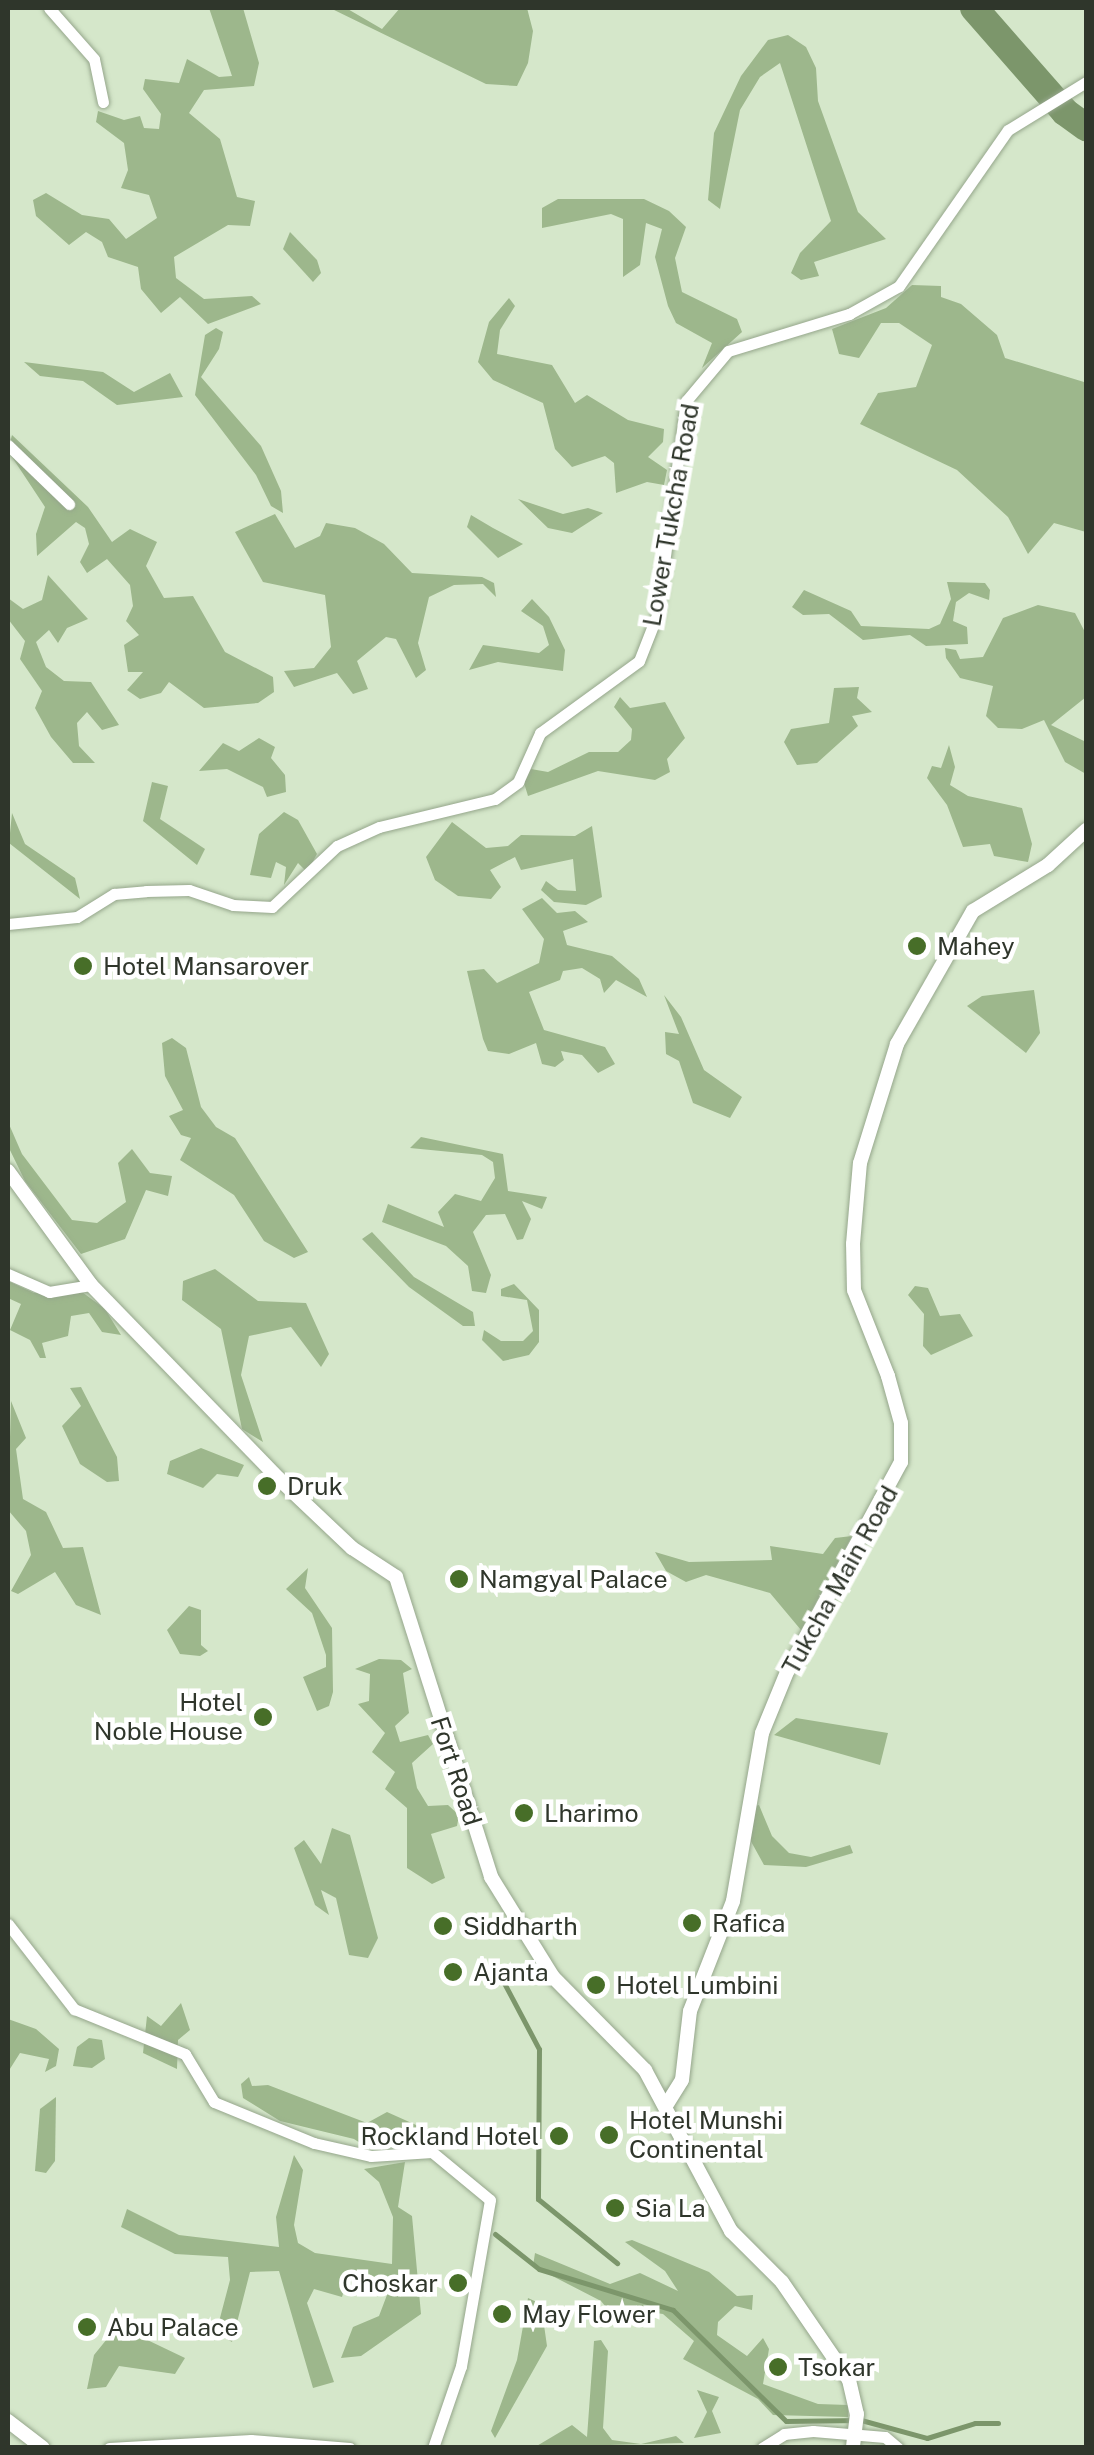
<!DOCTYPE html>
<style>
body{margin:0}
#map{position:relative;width:1094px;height:2455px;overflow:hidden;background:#d5e7ca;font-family:"Public Sans",sans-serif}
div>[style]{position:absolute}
.green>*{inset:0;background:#9db78c}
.stream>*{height:5px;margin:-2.5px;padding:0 2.5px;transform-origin:2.5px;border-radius:2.5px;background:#7c966b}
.river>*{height:28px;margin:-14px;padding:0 14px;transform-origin:14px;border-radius:14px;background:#7c966b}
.roads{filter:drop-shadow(0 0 2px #95a68b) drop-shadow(0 0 2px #95a68b)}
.minor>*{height:11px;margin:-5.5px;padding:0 5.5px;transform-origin:5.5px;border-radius:5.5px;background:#fff}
.tertiary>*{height:14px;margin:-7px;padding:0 7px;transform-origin:7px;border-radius:7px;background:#fff}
.dots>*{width:28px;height:28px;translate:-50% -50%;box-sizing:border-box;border:5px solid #fff;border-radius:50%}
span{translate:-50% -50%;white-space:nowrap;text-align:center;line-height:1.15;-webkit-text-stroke:9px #fff;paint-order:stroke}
.street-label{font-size:25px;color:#2f362b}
.poi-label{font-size:25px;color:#2f362b}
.left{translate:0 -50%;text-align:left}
.right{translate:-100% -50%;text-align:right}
.frame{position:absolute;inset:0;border:10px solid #2f362b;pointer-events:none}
</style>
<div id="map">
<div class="green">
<div style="clip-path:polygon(209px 8px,243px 8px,259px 63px,254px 86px,204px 90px,189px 113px,220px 139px,237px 197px,255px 201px,250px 226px,228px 225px,174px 257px,176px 278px,204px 299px,252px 296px,261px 304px,208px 324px,180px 297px,161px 313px,141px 289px,138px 267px,108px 257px,102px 242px,86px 232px,69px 245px,36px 216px,33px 200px,46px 193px,82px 215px,109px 219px,126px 239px,157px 218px,149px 195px,121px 188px,128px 170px,124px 143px,96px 122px,98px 111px,124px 120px,140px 116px,144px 128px,159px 129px,161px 114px,143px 89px,145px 79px,179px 83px,187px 59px,219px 77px,232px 76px)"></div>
<div style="clip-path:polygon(330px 8px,346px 8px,382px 29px,400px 8px,527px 8px,533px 31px,528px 63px,517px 86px,486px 84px)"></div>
<div style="clip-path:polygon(788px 35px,806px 47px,816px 68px,818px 101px,858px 212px,886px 239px,814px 262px,819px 276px,801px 280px,791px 273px,800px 253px,831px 221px,780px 63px,760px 77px,740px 110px,720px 209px,708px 200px,714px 133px,741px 76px,768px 40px)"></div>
<div style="clip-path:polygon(558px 199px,644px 199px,669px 211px,686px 227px,675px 258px,682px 292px,737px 319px,742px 332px,702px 368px,712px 343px,676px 323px,668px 306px,655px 257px,662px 229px,646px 223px,640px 265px,623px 277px,623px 219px,611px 214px,542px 228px,542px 208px)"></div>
<div style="clip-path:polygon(290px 232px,317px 260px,321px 273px,313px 282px,283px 249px)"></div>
<div style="clip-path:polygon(912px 285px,941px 286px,941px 297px,961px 304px,997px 335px,1005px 358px,1084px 382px,1086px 377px,1086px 532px,1054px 523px,1028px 554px,1008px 517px,957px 470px,860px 424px,878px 393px,916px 387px,932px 345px,899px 323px,881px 323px,859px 358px,839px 354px,832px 329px,886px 308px)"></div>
<div style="clip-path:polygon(509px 298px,515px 306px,500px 330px,497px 354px,552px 365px,575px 403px,587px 395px,628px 420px,664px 429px,663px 442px,648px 457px,667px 470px,664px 485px,647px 482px,616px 493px,614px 463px,605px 456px,572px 467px,555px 449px,543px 403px,493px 380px,478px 362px,489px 322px)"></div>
<div style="clip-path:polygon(216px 328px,223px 332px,219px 349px,201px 377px,261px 446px,281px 491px,283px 513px,271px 506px,256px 475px,195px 395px,205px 335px)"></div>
<div style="clip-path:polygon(24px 362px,103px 372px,134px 392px,170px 373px,183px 397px,117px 405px,83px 381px,40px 376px)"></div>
<div style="clip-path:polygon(12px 435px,88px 507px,112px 542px,130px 529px,157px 542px,146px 566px,164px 598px,193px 596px,225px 652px,273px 677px,274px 692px,258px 703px,204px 708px,169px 682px,161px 693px,140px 699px,127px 690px,143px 672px,128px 672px,124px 645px,139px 635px,126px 621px,133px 606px,130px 585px,107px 559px,87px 573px,80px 562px,89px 544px,85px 528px,76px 522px,37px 556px,36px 534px,45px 507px,8px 451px)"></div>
<div style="clip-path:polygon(518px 499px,563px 514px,588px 508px,603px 513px,572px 533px,548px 528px)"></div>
<div style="clip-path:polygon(275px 514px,295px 548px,320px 536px,326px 523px,355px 528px,384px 544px,412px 573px,482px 577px,494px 583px,496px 597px,483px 584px,454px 585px,429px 597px,418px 643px,426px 670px,416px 678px,396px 639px,386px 637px,357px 661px,368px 689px,353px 694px,337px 673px,294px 687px,284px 671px,314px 668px,331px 647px,325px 595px,263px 582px,235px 532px)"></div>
<div style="clip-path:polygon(471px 515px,493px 528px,523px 544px,498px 558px,467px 527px)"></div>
<div style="clip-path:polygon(48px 575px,88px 619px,67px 628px,58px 643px,49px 630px,36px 642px,46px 667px,64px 681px,91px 682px,119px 725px,102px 730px,87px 712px,77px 723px,79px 746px,95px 763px,73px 763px,51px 737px,35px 708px,42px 691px,20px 659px,25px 641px,8px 619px,8px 598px,23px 609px,42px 600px)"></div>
<div style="clip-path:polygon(947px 582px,985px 583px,990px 590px,989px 600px,969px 593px,956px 602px,953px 621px,967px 627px,968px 644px,926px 646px,910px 635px,863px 640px,829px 614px,803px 615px,792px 607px,804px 590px,851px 611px,861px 626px,929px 629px,940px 624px,951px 599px)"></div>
<div style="clip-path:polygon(532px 599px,549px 617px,565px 650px,563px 671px,498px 662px,469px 670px,483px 645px,539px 653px,549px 645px,543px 626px,521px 611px)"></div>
<div style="clip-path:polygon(1038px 605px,1075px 613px,1086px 634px,1086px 697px,1051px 725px,1086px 742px,1086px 774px,1065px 762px,1044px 720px,1022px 729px,998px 728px,986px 716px,993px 686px,960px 678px,946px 658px,945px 648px,956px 650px,960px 659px,983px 657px,1003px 618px)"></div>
<div style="clip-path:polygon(859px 687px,857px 698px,872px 712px,852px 716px,858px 726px,817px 763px,797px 765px,784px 742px,791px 729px,829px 723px,834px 688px)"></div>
<div style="clip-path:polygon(620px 697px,630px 708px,665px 702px,685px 738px,667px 759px,670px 772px,655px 780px,598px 771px,528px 796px,524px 783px,531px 769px,548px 772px,589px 752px,618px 752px,631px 740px,632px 729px,614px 707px)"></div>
<div style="clip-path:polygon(259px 738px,275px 747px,271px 758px,285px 775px,286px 792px,267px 797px,263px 787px,227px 769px,199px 771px,223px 743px,239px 751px)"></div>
<div style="clip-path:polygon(949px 745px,955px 767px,950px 785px,968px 796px,1022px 808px,1032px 844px,1028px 862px,994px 856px,990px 844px,963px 847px,947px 805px,927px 778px,932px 766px,941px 768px)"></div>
<div style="clip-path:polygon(152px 782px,168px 786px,160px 819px,205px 849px,197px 865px,143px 821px)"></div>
<div style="clip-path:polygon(284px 812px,298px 820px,317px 854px,307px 872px,298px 863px,284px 885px,286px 867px,276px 862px,271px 878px,250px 875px,259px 834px)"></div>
<div style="clip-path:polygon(12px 813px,25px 844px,75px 878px,80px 899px,9px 843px)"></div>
<div style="clip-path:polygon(452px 822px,486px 848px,508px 846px,521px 835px,575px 836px,592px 826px,602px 897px,586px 905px,554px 902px,541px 890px,546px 881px,558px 890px,576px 891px,573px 859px,521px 870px,515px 857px,490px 870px,501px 887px,491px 899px,458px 896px,435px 880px,426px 857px)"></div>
<div style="clip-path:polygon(542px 898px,557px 913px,575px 911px,588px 922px,563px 931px,567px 945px,612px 956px,639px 979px,647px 997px,616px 980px,604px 993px,600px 979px,582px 968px,563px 971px,560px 980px,529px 992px,544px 1030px,605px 1047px,615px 1064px,598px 1073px,582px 1055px,561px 1051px,564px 1060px,555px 1067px,542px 1064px,536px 1043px,509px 1054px,488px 1051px,483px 1039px,467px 971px,484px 969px,497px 983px,539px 963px,544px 939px,522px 909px)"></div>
<div style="clip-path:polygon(1034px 990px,1040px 1033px,1026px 1053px,967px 1006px,982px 996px)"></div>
<div style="clip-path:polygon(664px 995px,681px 1017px,704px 1070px,742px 1097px,730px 1118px,693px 1103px,679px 1061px,666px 1054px,665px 1032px,679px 1034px)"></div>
<div style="clip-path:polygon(172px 1038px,186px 1048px,201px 1107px,216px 1127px,235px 1138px,308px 1252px,294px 1258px,264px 1241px,234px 1195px,180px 1160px,191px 1138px,181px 1135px,169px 1116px,183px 1110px,165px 1076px,162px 1043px)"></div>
<div style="clip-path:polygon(8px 1122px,22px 1154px,72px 1220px,97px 1223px,126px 1202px,118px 1163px,132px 1149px,150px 1173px,172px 1176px,168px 1196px,146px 1190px,125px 1239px,81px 1254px,25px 1181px,8px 1146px)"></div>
<div style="clip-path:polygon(421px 1137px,503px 1154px,508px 1191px,547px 1197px,542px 1209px,522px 1201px,531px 1219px,523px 1239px,517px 1240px,505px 1214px,486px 1215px,473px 1232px,491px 1275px,486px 1293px,472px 1291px,468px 1266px,446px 1246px,382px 1222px,388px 1204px,444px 1227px,438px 1212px,455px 1194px,481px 1201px,495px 1178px,493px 1162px,482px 1155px,410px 1148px)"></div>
<div style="clip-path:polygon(372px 1232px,414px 1277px,473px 1312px,475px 1326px,463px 1326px,409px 1287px,362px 1239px)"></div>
<div style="clip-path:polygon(215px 1269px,258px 1301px,306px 1303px,329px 1354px,321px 1367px,291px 1327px,249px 1336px,241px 1375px,263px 1442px,242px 1429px,221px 1329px,182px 1300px,183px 1281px)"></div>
<div style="clip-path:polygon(8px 1281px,34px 1293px,82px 1292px,105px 1309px,121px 1335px,102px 1332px,89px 1313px,71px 1316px,68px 1336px,42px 1343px,46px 1358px,40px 1358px,30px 1340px,10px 1330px,21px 1304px,8px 1298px)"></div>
<div style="clip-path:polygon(514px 1284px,539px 1310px,539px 1342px,529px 1355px,503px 1361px,482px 1340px,484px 1330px,501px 1341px,523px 1341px,533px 1331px,527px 1300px,501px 1296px,501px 1289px)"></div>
<div style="clip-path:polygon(915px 1286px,928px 1288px,940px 1316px,960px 1314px,973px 1336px,931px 1355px,923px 1346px,924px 1314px,908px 1295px)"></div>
<div style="clip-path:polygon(81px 1387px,117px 1457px,119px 1481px,107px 1482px,80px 1464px,62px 1426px,81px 1406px,70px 1388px)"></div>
<div style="clip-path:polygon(11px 1401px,26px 1438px,16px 1449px,23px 1499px,46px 1512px,63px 1548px,83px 1547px,101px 1615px,76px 1605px,55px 1572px,18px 1594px,11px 1591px,31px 1555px,26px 1531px,8px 1510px)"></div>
<div style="clip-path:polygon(201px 1448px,244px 1465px,238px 1477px,217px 1474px,203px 1488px,167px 1474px,170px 1461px)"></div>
<div style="clip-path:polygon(852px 1536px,801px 1630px,770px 1593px,706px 1575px,686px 1582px,666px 1571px,655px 1552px,689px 1562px,772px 1560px,770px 1546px,823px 1554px,835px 1538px)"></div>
<div style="clip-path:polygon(308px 1568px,305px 1588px,332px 1628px,333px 1692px,329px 1706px,317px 1711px,303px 1677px,326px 1667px,326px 1655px,312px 1613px,286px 1589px)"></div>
<div style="clip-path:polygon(189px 1606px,201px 1610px,201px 1645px,208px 1651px,200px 1656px,180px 1654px,167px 1630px)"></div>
<div style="clip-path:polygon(379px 1659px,401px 1660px,412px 1669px,403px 1673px,409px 1713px,395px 1726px,400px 1742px,428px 1735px,433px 1744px,412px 1763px,417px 1788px,428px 1806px,448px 1805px,459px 1815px,457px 1826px,431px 1834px,445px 1878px,432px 1884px,407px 1868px,407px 1808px,385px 1789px,395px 1772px,372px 1752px,385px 1733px,358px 1704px,369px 1701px,370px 1674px,355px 1669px)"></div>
<div style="clip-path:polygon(796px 1718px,888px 1733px,880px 1765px,774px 1735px)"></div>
<div style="clip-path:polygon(759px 1805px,772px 1836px,789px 1853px,811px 1857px,850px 1845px,853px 1853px,806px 1867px,764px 1865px,748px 1836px,752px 1807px)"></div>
<div style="clip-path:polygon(332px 1828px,350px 1835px,378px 1938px,368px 1958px,349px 1955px,336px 1898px,321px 1890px,329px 1915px,315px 1905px,294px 1848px,304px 1840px,321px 1864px)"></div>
<div style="clip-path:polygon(181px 2003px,190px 2030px,178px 2040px,177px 2069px,143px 2053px,147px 2016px,161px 2026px)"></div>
<div style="clip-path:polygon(8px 2019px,36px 2029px,59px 2049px,56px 2066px,45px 2072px,49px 2059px,20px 2053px,8px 2072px)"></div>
<div style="clip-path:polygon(89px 2038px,102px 2040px,105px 2059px,92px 2068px,73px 2066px,77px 2047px)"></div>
<div style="clip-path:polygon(249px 2077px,252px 2086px,268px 2085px,367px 2123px,387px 2112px,425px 2129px,423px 2144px,398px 2140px,371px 2150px,354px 2139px,280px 2121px,243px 2098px,241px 2084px)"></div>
<div style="clip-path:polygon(56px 2097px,55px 2161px,46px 2173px,35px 2171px,40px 2109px)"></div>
<div style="clip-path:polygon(294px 2155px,303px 2170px,294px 2225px,298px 2243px,315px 2253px,392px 2264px,393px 2217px,379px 2182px,364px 2169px,405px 2162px,398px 2207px,412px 2216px,421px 2314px,361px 2356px,341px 2358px,353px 2327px,379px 2316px,390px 2287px,364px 2271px,350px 2272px,342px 2297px,314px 2289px,307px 2303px,334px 2382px,313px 2388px,279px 2271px,250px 2272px,232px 2342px,216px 2333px,230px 2280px,228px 2257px,175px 2254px,121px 2227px,127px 2209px,179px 2235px,279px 2247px,276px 2217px)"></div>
<div style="clip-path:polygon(632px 2240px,709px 2272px,737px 2296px,753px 2295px,752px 2310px,735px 2306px,718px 2322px,717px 2335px,747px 2356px,763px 2338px,769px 2349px,763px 2384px,818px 2404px,848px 2405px,848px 2417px,773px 2415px,758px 2399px,683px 2359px,694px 2341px,663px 2314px,649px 2312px,637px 2325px,635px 2318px,614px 2317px,601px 2301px,533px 2266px,535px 2253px,610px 2284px,640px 2273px,678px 2291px,665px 2271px,625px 2242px)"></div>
<div style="clip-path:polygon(528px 2298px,541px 2304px,547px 2346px,495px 2438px,491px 2431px,517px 2360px)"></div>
<div style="clip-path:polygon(111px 2334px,139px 2336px,185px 2358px,175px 2374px,119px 2366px,106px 2387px,87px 2389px,94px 2355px)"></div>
<div style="clip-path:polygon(601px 2340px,608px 2351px,603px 2428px,612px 2440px,641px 2444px,676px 2436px,684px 2443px,535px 2447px,572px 2425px,587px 2437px,594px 2341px)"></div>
<div style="clip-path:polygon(697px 2390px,719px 2397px,712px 2411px,721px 2433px,694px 2438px,707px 2412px)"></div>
</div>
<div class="stream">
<div style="left:503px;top:1981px;width:77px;rotate:62.1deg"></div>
<div style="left:539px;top:2049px;width:150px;rotate:90.4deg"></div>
<div style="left:538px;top:2199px;width:102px;rotate:39deg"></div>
<div style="left:495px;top:2234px;width:56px;rotate:38.5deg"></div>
<div style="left:539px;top:2269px;width:140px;rotate:17deg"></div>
<div style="left:673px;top:2310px;width:158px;rotate:44.5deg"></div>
<div style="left:786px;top:2421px;width:75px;rotate:-0.8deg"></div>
<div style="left:861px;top:2420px;width:68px;rotate:15.3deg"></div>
<div style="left:927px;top:2438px;width:50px;rotate:-17.4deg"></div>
<div style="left:975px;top:2423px;width:23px"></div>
</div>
<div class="river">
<div style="left:974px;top:8px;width:138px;rotate:48.8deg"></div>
<div style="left:1065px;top:112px;width:26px;rotate:36deg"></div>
</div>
<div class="roads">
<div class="minor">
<div style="left:49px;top:8px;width:68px;rotate:48.6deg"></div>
<div style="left:94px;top:59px;width:44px;rotate:78.2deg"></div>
<div style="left:8px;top:445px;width:85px;rotate:44deg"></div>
<div style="left:8px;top:924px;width:69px;rotate:-5.8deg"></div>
<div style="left:77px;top:917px;width:44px;rotate:-31.9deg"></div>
<div style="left:114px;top:894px;width:32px;rotate:-5deg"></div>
<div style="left:146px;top:891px;width:43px;rotate:-1.3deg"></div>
<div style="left:189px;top:890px;width:46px;rotate:18.8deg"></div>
<div style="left:233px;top:905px;width:39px;rotate:3deg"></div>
<div style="left:272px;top:907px;width:89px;rotate:-43.2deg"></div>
<div style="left:337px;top:846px;width:46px;rotate:-24.3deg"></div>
<div style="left:379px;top:827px;width:119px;rotate:-13.6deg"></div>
<div style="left:495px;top:799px;width:29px;rotate:-36deg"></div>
<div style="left:518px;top:782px;width:54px;rotate:-65.8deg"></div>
<div style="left:540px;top:733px;width:122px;rotate:-36deg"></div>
<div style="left:639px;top:661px;width:49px;rotate:-68.6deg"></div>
<div style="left:657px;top:615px;width:216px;rotate:-82.3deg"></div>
<div style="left:686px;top:401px;width:65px;rotate:-50deg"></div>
<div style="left:728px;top:351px;width:127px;rotate:-17deg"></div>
<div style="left:849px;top:314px;width:57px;rotate:-29.2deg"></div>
<div style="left:899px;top:286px;width:190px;rotate:-55.1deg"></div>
<div style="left:1008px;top:130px;width:92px;rotate:-31.6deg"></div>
<div style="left:8px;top:1274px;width:45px;rotate:23.7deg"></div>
<div style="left:49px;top:1292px;width:43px;rotate:-9.5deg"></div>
<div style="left:8px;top:1924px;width:108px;rotate:52.2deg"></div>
<div style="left:74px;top:2009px;width:120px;rotate:22.1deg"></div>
<div style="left:185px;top:2054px;width:56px;rotate:58.9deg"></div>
<div style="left:214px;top:2102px;width:108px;rotate:22.3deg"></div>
<div style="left:314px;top:2143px;width:58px;rotate:12.8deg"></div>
<div style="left:371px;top:2156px;width:61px;rotate:-3.8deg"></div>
<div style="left:432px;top:2152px;width:75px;rotate:39.6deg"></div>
<div style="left:490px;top:2200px;width:169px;rotate:99.9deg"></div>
<div style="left:461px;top:2366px;width:87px;rotate:108.9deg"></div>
<div style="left:109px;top:2448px;width:142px;rotate:-3.2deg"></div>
<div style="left:251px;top:2440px;width:99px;rotate:4.6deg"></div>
<div style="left:762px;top:2448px;width:26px;rotate:-32deg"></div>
<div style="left:784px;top:2434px;width:29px;rotate:-6deg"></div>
<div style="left:813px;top:2431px;width:72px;rotate:4.8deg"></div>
<div style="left:885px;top:2437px;width:17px;rotate:40deg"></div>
</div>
<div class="tertiary">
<div style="left:8px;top:1171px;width:141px;rotate:53.9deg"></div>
<div style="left:91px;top:1285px;width:269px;rotate:45.9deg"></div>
<div style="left:278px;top:1478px;width:102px;rotate:43.4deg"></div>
<div style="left:352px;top:1548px;width:53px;rotate:33.4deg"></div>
<div style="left:396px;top:1577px;width:315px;rotate:72.4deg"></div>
<div style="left:491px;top:1877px;width:118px;rotate:58.2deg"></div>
<div style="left:553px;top:1977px;width:131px;rotate:45.3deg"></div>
<div style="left:645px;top:2070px;width:183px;rotate:61.9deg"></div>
<div style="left:731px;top:2231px;width:72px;rotate:45deg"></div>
<div style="left:782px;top:2282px;width:119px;rotate:55.6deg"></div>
<div style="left:849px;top:2380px;width:35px;rotate:77deg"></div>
<div style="left:857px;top:2414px;width:34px;rotate:97deg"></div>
<div style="left:667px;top:2104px;width:28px;rotate:-58deg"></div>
<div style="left:682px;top:2080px;width:69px;rotate:-83.4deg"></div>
<div style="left:690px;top:2011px;width:118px;rotate:-68.6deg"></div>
<div style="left:733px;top:1901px;width:170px;rotate:-80.2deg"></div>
<div style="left:762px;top:1733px;width:66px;rotate:-67.7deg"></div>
<div style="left:787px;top:1672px;width:239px;rotate:-61.5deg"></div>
<div style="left:901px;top:1462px;width:39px;rotate:-90deg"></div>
<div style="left:901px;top:1423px;width:49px;rotate:-105.5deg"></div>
<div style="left:888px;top:1376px;width:92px;rotate:-111.6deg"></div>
<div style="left:854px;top:1290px;width:46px;rotate:-91.2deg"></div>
<div style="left:853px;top:1244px;width:81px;rotate:-85.1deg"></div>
<div style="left:860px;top:1163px;width:125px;rotate:-72.7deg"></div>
<div style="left:897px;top:1044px;width:153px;rotate:-60.3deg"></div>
<div style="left:973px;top:911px;width:88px;rotate:-31.5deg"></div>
<div style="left:1048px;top:865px;width:52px;rotate:-42.6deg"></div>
<div style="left:8px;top:2421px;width:44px;rotate:37.6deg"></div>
</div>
</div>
<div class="dots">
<div style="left:917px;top:946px;background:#476e28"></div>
<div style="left:83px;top:966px;background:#476e28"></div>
<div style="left:267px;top:1486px;background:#476e28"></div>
<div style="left:459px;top:1579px;background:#476e28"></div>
<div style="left:263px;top:1717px;background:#476e28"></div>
<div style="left:524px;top:1813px;background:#476e28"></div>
<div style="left:692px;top:1923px;background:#476e28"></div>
<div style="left:443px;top:1926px;background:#476e28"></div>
<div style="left:453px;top:1972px;background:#476e28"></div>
<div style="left:596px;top:1985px;background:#476e28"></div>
<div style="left:609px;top:2135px;background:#476e28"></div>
<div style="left:559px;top:2136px;background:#476e28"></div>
<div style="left:615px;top:2208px;background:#476e28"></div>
<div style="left:458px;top:2283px;background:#476e28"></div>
<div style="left:502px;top:2314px;background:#476e28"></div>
<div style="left:87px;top:2327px;background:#476e28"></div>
<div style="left:778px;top:2367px;background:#476e28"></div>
</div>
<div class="street-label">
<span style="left:671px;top:515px;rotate:-80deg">Lower Tukcha Road</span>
<span style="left:840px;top:1580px;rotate:-61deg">Tukcha Main Road</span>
<span style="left:456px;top:1771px;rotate:72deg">Fort Road</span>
</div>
<div class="poi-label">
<span class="left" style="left:937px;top:946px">Mahey</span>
<span class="left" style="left:103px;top:966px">Hotel Mansarover</span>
<span class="left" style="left:287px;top:1486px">Druk</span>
<span class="left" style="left:479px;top:1579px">Namgyal Palace</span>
<span class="right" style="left:243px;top:1717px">Hotel<br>Noble House</span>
<span class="left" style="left:544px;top:1813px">Lharimo</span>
<span class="left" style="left:712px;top:1923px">Rafica</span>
<span class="left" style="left:463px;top:1926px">Siddharth</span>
<span class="left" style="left:473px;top:1972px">Ajanta</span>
<span class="left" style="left:616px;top:1985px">Hotel Lumbini</span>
<span class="left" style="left:629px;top:2135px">Hotel Munshi<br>Continental</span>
<span class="right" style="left:539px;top:2136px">Rockland Hotel</span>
<span class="left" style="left:635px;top:2208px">Sia La</span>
<span class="right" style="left:438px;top:2283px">Choskar</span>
<span class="left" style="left:522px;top:2314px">May Flower</span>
<span class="left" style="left:107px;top:2327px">Abu Palace</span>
<span class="left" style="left:798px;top:2367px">Tsokar</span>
</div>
<div class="frame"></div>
</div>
